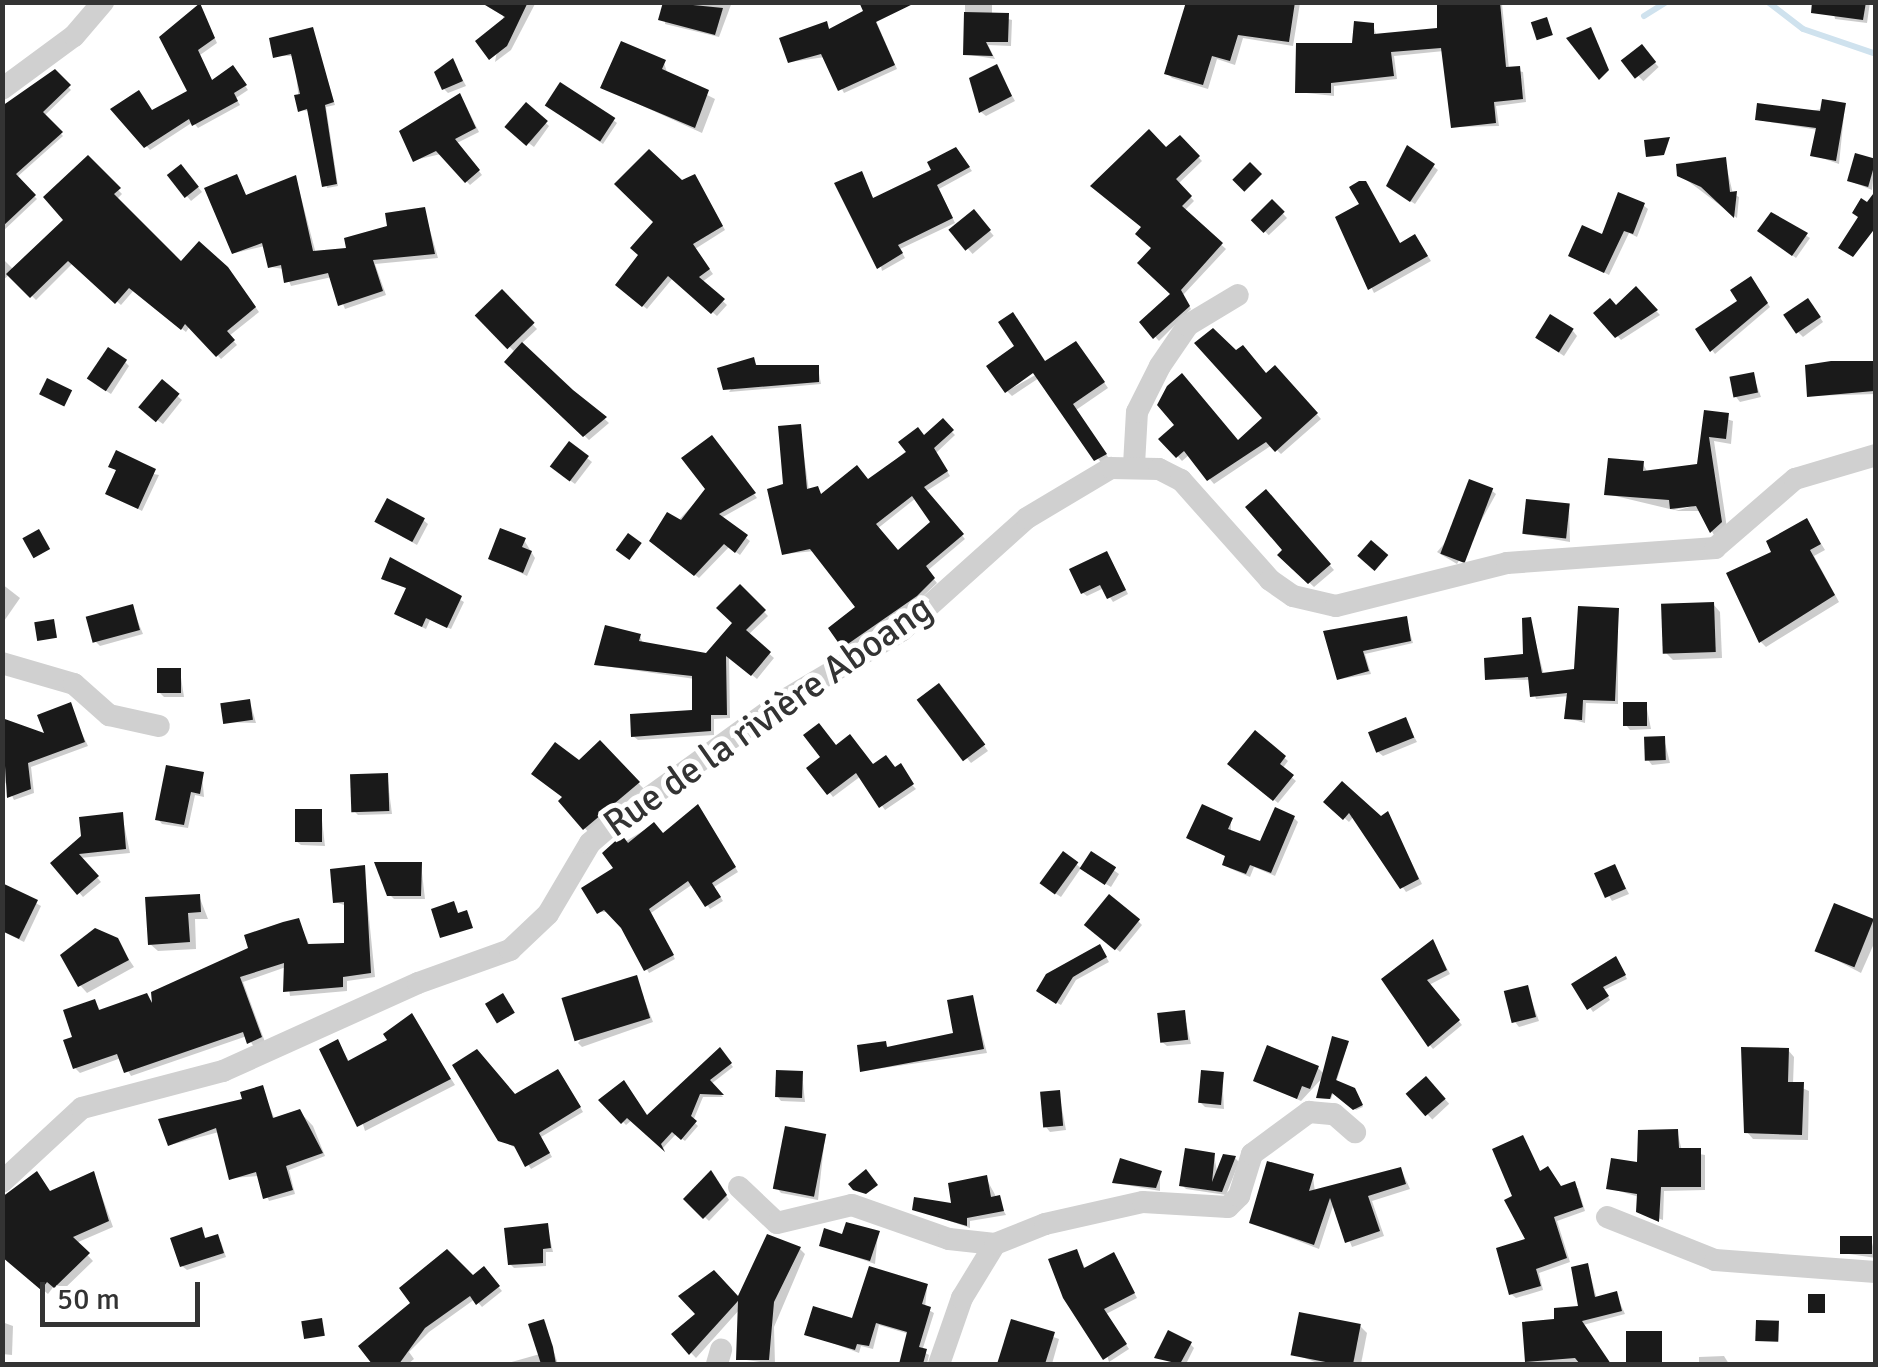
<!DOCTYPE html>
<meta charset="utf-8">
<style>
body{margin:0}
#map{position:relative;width:1878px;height:1367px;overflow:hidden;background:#fff;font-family:Signika,sans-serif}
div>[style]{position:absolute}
.shadow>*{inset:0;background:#0003;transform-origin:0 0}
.stream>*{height:6px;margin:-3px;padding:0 3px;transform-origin:3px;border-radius:3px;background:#cfe2ee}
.building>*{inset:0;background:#1a1a1a;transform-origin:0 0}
.minor>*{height:22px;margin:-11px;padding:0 11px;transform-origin:11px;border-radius:11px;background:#d0d0d0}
span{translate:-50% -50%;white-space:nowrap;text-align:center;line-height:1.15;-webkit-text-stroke:10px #fff;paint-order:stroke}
.street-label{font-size:38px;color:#333}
.frame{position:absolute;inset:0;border:5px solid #333;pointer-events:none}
.scale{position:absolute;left:40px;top:1282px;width:160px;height:45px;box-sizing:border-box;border:5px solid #333;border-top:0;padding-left:12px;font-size:30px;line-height:35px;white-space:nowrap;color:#333;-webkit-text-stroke:8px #fff;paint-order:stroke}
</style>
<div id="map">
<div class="shadow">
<div style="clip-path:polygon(506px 2px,536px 2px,511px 50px,495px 62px)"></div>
<div style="clip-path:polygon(666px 2px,732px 2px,719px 37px,665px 24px)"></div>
<div style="clip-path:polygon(965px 2px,992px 2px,992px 15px,1012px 20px,1011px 46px,988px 45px,995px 59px,965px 54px)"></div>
<div style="clip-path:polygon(1189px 2px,1300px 3px,1293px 46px,1243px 38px,1235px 65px,1217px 59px,1208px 89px,1172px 78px,1167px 73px)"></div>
<div style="clip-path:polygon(1483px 2px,1502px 4px,1509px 69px,1523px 72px,1526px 102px,1496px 106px,1499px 126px,1454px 127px,1444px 51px,1394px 56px,1397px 79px,1334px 86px,1334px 96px,1297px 92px,1373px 25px,1377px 37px,1440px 30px)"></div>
<div style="clip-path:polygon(1832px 2px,1870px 2px,1867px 23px,1835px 19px)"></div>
<div style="clip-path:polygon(200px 6px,217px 43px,200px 55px,213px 82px,236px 72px,248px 90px,236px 98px,240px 105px,198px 128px,193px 122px,150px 150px,114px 109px,153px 113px,191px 92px)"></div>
<div style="clip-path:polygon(873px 14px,897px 69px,844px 93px,825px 57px,790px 62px,826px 24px,831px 31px)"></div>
<div style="clip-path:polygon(312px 29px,335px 105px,326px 107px,338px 186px,327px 188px,310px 111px,300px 110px,294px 56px,275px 56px)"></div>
<div style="left:1641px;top:48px;width:26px;height:21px;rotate:47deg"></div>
<div style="clip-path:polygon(453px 61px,466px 86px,448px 93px,444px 89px)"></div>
<div style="clip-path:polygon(664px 63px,668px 75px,715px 99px,702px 133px,603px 88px)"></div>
<div style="clip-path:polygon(996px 67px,1015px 101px,986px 116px,981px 112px)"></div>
<div style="clip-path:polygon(54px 72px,71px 90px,44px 116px,63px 136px,16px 178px,37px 199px,2px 232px,2px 192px)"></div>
<div style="clip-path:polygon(463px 100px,479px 132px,457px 143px,482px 175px,470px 185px,441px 154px,415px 160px)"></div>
<div style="clip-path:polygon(526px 105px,549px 126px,534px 147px,511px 130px)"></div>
<div style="clip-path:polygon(1845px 105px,1839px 164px,1813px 155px,1818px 130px,1758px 120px)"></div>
<div style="clip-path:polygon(550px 108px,613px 120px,617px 123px,603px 144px)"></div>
<div style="clip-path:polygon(1180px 138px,1202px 161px,1178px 184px,1194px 201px,1184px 211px,1226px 249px,1183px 295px,1191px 309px,1159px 341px,1142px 322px,1173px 295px,1144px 227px,1166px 151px)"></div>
<div style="clip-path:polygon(960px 154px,972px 171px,939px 189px,955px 223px,900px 249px,905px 258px,882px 271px,862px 174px,874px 200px)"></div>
<div style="clip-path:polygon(88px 159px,122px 194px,116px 200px,181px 265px,232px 274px,259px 312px,229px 336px,237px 345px,221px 359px,190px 326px,186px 332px,134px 290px,121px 305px,73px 263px,36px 300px,10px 274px,2px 281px,2px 258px,14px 270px,67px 220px)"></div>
<div style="clip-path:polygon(1725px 160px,1733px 194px,1739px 197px,1737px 218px,1680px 175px)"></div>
<div style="clip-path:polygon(1875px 161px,1872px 190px,1850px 181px)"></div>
<div style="clip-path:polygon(1433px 166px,1438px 170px,1415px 204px,1394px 190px)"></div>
<div style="clip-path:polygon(185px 171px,202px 192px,191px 201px,170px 176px)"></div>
<div style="clip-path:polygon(236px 177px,247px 197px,296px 178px,316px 254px,350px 250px,424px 209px,438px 258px,375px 264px,386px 295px,345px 309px,332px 277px,291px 286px,284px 269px,270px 267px,265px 246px,235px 253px)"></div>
<div style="clip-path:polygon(698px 181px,725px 230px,695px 249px,713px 274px,702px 282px,727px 305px,717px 316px,673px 278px,647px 309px,622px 289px,682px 183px)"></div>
<div style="left:1272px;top:202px;width:22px;height:25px;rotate:47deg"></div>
<div style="clip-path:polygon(1643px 205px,1648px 209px,1637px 237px,1629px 233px,1609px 275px,1571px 255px)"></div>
<div style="left:974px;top:213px;width:30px;height:28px;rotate:49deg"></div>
<div style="clip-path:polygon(1772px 216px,1810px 238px,1796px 258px,1764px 234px)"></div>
<div style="clip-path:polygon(1338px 218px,1401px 245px,1419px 242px,1431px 261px,1374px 293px)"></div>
<div style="clip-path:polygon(1754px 283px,1770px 307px,1715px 354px,1712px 350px)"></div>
<div style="clip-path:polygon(1636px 290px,1660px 315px,1621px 340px,1597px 313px,1616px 308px)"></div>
<div style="clip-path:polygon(502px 293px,537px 329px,521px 344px,609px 423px,589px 440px,507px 362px,516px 353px,481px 319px)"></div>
<div style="clip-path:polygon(1812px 305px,1823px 322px,1803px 337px,1798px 332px)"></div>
<div style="clip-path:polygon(1573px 331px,1577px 336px,1564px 356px,1543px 342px)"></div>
<div style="clip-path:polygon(1081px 349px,1108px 388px,1076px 410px,1110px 460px,1102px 464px,1039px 378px,1012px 396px,1007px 391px)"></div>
<div style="clip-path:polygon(753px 360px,758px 367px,818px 368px,821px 384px,729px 392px)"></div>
<div style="clip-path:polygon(125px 362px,129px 366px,111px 394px,94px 383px)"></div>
<div style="clip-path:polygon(1874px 364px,1876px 394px,1809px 396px)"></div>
<div style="clip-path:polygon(1275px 368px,1321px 419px,1281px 454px,1272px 445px,1214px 484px,1189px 455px,1182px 461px,1162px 439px,1238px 443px,1266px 418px,1267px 376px)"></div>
<div style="clip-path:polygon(1753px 375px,1761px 397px,1740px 402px,1736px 397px)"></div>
<div style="clip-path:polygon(162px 383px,182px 400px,163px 424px,146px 412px)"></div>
<div style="clip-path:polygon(1706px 413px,1733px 421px,1731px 444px,1714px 441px,1727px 528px,1715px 537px,1701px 511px,1675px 511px,1708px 502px,1674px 510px,1607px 494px,1643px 464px,1648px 473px,1699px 466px)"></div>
<div style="clip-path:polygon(evenodd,942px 422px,955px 435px,936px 453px,950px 476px,925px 492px,965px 539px,927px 571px,937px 583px,897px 621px,890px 618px,848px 650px,831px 629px,859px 608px,815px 551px,784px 554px,786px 486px,800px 427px,809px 491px,818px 489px,822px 496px,868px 482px,942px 422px,916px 498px,934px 523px,898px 553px,877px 529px,916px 498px)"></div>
<div style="clip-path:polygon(715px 442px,757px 498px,721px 518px,750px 541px,740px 555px,729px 547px,699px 578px,656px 544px,708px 489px)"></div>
<div style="clip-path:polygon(587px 458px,592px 462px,575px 484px,557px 471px)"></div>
<div style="clip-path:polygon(111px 466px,159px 475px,142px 511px,108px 493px,118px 472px)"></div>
<div style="clip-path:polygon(1491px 490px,1496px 494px,1457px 564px,1437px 552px)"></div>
<div style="clip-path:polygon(1266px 492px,1334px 570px,1314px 587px,1280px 555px,1286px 551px)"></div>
<div style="clip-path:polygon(1569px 507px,1570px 542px,1524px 534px)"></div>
<div style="clip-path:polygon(423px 520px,428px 524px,417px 545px,377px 522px)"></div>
<div style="clip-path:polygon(1807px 521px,1825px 550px,1814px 556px,1839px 602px,1766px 647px,1761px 642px,1775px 553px)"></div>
<div style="clip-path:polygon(524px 540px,535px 558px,527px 576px,491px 558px)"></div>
<div style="clip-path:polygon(1110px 558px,1128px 594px,1113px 602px,1104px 588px,1087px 596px,1083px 593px)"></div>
<div style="clip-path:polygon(392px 560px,464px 602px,451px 629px,430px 620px,426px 629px,401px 617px,408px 589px,384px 579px)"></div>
<div style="clip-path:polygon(2px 584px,20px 598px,2px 624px)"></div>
<div style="clip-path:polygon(740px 587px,768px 616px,748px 635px,774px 658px,757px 679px,729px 656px,730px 718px,714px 719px,714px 735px,638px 740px,633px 736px,695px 712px,695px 679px,597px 665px,640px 636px,643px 644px,707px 655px,735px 623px)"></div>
<div style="clip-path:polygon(1713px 604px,1720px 612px,1722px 658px,1673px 660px,1666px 653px)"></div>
<div style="clip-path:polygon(132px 607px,143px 634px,100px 646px,95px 641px)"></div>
<div style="clip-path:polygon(1618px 610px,1618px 704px,1586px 703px,1585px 723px,1567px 718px,1569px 696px,1536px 699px,1530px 680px,1488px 679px,1525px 657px,1530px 620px,1544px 675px,1577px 672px)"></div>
<div style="clip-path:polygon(1406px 619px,1413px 643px,1365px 654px,1371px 674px,1340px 679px,1326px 633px)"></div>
<div style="clip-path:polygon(180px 671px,184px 697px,164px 697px,159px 692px)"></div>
<div style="clip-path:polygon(943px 690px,988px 751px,971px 763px,967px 758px)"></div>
<div style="clip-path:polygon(250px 702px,256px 723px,224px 722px)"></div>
<div style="clip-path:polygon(1646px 704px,1651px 729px,1630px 730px,1626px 725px)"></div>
<div style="clip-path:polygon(72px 713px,88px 746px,31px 767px,34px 793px,14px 800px,2px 776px,2px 720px,48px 737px)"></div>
<div style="clip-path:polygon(1405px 720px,1417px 742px,1383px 756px,1378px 752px)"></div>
<div style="clip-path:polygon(1256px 733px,1288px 761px,1282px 769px,1296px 781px,1278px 803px,1231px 764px)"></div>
<div style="clip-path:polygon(1664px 739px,1670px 763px,1652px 765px,1648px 760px)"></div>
<div style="clip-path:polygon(600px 744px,644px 789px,590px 834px,561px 801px,579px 763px)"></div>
<div style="clip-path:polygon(836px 748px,873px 767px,886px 758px,916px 789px,885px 810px,861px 776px,833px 797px,810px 768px)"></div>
<div style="clip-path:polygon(202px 775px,204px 797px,195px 795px,188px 828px,162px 824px,158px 819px)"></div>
<div style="clip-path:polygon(387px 775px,392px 814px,358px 815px,353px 810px)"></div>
<div style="clip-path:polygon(1327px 802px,1381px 819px,1388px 814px,1422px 884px,1406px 892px,1354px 816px,1349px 822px)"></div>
<div style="clip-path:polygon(702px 811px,738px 872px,714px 887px,723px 901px,710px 909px,693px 884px,651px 913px,675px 959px,649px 973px,623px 926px,609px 912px,599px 912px,617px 868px,606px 853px,653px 825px,663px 836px)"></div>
<div style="clip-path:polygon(321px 812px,325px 846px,301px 845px,296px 841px)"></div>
<div style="clip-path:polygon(122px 815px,130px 853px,80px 858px,101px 882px,83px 897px,53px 863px)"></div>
<div style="clip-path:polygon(1294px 818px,1298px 822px,1275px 876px,1254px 867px,1250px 877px,1229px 868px,1228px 857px,1189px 838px,1231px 820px,1231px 833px,1261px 845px)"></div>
<div style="clip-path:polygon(1064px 855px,1081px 868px,1061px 897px,1047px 888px)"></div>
<div style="clip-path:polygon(1092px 855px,1119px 874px,1111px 887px,1087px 873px)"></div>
<div style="clip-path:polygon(421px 864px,425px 899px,394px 899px,389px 894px)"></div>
<div style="clip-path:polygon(1615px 867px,1629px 894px,1612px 901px,1597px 875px)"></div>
<div style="clip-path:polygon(364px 868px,375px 977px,347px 981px,347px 991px,290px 996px,286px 967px,243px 982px,265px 1042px,254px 1047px,247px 1036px,131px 1076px,121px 1058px,80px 1073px,75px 1068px,75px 1038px,95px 1001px,101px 1012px,146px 996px,154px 1004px,298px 921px,310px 946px,347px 945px,347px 906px,335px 902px)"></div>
<div style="clip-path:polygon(2px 885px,41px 906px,24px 942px,2px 931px)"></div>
<div style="clip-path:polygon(199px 896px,208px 919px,195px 919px,196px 949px,158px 951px,150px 944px)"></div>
<div style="clip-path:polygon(1138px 921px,1142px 925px,1120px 952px,1092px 929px)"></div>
<div style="clip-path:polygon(1873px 921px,1876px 939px,1861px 973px,1817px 950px)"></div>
<div style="clip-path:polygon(116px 940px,134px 967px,87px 993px,80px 985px)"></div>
<div style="clip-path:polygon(1433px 942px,1450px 974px,1429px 985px,1462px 1025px,1433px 1049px,1414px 1026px)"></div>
<div style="clip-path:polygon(1103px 951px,1109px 962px,1076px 980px,1061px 1005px,1042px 994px)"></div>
<div style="clip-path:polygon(1619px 963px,1627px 979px,1604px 990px,1610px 1000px,1593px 1012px,1574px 984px)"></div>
<div style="clip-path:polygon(636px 978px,653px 1022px,582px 1047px,578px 1043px)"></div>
<div style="clip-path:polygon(1527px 988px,1539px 1021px,1519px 1027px,1515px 1022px)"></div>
<div style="clip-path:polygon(972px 997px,987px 1053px,863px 1071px,885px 1044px,890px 1049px,956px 1035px)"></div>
<div style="clip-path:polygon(1184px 1013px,1191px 1044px,1167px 1046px,1162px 1042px)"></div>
<div style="clip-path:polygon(412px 1017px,455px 1085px,365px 1131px,338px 1042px,350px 1063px,391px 1041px)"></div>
<div style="clip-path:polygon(1348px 1043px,1336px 1083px,1356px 1093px,1363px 1107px,1356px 1110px,1334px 1091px,1331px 1099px,1320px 1098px)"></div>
<div style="clip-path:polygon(720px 1050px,733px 1067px,711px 1084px,723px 1097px,703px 1097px,693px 1121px,698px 1126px,685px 1141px,676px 1134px,663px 1148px,632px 1120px,626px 1125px,602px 1100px,648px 1118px)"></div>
<div style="clip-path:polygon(1788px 1050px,1794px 1057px,1793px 1084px,1809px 1091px,1808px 1140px,1753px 1139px,1747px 1132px)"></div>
<div style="clip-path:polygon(1318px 1068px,1325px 1075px,1301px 1101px,1256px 1080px)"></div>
<div style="clip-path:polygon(802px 1073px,805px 1102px,781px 1101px,777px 1096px)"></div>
<div style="clip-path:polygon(1222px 1074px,1224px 1109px,1205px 1107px,1200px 1102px)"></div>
<div style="clip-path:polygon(562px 1076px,583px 1112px,541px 1137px,552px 1157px,531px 1169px,518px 1149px,500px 1140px,515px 1097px)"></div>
<div style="left:1426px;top:1079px;width:34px;height:23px;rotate:47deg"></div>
<div style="clip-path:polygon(262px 1088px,275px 1120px,300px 1112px,313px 1126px,325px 1156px,289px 1170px,295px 1194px,269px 1201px,259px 1176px,231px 1178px,219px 1132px,170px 1145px)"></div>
<div style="clip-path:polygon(1059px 1093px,1066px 1130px,1050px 1132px,1046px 1127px)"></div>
<div style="clip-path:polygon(1677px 1131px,1682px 1151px,1705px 1155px,1705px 1190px,1664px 1191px,1663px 1220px,1639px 1211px,1639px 1197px,1609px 1188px)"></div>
<div style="clip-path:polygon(825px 1136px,818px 1200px,781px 1193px,777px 1188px)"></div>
<div style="clip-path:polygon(1523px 1138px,1541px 1174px,1561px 1188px,1578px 1188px,1585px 1211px,1557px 1221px,1570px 1262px,1539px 1273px,1543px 1290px,1516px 1298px,1511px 1294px,1529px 1241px,1516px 1197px)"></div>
<div style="clip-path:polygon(1214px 1155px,1217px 1171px,1235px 1158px,1239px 1162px,1226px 1195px,1186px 1189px,1182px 1185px)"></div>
<div style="clip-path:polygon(1401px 1169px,1410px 1189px,1372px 1201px,1384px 1236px,1352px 1247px,1334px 1203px,1319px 1249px,1252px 1223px,1313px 1177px,1315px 1192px)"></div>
<div style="clip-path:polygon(1160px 1173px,1160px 1191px,1115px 1183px)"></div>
<div style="clip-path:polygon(94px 1174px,113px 1227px,76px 1243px,93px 1261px,61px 1292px,54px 1286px,48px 1294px,2px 1255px,51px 1193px)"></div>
<div style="clip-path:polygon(715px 1178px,729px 1200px,709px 1221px,686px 1199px)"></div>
<div style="clip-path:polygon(986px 1178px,1006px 1215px,970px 1221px,970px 1228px,915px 1209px,955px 1206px)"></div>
<div style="clip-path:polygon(547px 1225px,553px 1252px,546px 1252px,546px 1266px,514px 1268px,510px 1264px)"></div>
<div style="clip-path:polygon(201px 1230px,207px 1240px,221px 1242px,226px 1257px,187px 1270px,182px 1266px)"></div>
<div style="clip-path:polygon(878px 1233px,875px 1264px,822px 1245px,844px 1237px)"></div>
<div style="clip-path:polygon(1871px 1239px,1876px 1258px,1842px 1253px)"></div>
<div style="clip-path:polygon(800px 1249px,805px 1254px,774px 1327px,775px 1364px,739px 1359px,740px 1309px,696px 1358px,674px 1335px,739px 1301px)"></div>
<div style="clip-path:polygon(1077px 1252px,1086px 1270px,1117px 1259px,1137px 1298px,1106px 1314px,1129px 1349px,1109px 1362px)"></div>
<div style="clip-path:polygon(1588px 1266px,1597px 1299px,1616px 1294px,1625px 1314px,1583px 1325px,1609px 1364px,1531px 1364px,1527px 1361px,1557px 1322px,1581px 1308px)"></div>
<div style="clip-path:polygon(484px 1270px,502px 1291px,482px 1307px,475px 1299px,429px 1332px,409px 1352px,414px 1359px,408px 1364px,375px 1364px,361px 1347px)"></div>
<div style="clip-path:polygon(927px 1287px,925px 1308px,934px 1313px,922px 1351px,929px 1355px,927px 1364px,901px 1364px,909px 1334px,879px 1325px,873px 1349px,861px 1346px,859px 1353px,825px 1340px)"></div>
<div style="clip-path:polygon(2px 1322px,13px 1326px,12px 1355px,2px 1354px)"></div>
<div style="clip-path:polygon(544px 1322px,558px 1364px,504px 1364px,540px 1354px)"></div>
<div style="clip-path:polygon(1012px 1322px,1059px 1339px,1052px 1364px,1000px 1364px)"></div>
<div style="clip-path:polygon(1360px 1326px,1367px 1333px,1361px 1364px,1320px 1364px,1294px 1354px)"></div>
<div style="left:1629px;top:1334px;width:32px;height:30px"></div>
<div style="clip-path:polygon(1190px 1344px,1194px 1348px,1186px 1364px,1157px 1357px)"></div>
<div style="clip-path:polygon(1724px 1356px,1729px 1364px,1699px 1364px,1699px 1357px)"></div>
</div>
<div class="stream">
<div style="left:1768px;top:2px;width:44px;rotate:37.6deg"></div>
<div style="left:1803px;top:29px;width:77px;rotate:18.9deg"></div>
<div style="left:1644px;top:16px;width:26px;rotate:-32deg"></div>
</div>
<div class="building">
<div style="clip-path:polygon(480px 2px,528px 2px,507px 46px,489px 60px,475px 41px,505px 17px)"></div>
<div style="clip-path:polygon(663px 2px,723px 8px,715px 35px,658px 20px)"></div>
<div style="clip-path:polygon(859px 2px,917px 2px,876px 22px,895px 65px,838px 91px,821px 54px,788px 63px,779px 38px,827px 21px,829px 29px,863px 11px)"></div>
<div style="clip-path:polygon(1186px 2px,1295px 2px,1289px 42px,1238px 35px,1230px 61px,1212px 56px,1203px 85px,1164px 74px)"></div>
<div style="clip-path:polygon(1437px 2px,1500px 2px,1506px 67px,1520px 66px,1523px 99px,1494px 102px,1496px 123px,1451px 128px,1441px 48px,1391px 52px,1394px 76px,1331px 83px,1331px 93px,1295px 93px,1296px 43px,1352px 43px,1354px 21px,1374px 23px,1374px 34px,1437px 28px)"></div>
<div style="clip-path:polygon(1812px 2px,1866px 2px,1863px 20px,1811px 13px)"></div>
<div style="clip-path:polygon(200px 3px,215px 38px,198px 50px,212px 80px,233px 65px,247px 85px,234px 93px,238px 101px,192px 126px,189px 119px,144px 148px,110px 109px,139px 90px,152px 110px,187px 91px,159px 37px)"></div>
<div style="clip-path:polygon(964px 12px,1009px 13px,1008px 42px,986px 42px,993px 56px,963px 55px)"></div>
<div style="left:1547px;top:17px;width:19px;height:17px;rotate:72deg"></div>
<div style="clip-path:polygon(313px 27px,334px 102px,325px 105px,337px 184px,322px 187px,307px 109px,298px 112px,294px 95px,300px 94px,291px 54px,273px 58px,269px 38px)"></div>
<div style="clip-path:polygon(1591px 27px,1609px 70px,1599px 80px,1566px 38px)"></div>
<div style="clip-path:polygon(621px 41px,666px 60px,662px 69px,709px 90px,695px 128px,600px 88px)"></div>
<div style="left:1642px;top:44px;width:23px;height:27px;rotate:52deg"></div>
<div style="clip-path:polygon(453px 58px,463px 81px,442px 90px,434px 72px)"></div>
<div style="clip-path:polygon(997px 64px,1012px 96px,979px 113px,969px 78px)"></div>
<div style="clip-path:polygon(55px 69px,71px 85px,43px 112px,63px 132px,16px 174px,36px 195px,2px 227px,2px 106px)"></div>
<div style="left:560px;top:82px;width:66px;height:28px;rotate:33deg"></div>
<div style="clip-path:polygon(460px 93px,476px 128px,455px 139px,480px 170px,465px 183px,436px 151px,413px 162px,399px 131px)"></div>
<div style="clip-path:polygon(1822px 99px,1846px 103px,1836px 161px,1810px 156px,1816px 128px,1755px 120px,1757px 103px,1820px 111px)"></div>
<div style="left:526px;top:102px;width:29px;height:33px;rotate:41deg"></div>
<div style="clip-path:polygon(1149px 129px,1166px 147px,1180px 135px,1200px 156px,1176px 179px,1192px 196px,1182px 206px,1223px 243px,1181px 290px,1190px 306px,1153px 339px,1139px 322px,1170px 294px,1137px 263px,1151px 248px,1135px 234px,1141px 227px,1090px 186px)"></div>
<div style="clip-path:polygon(1670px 137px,1664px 155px,1646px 157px,1644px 140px)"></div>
<div style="clip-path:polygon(1407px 145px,1435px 164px,1410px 202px,1386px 186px)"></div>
<div style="clip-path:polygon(956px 147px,970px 167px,937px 185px,953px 218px,898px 245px,903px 253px,877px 269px,834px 183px,862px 171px,873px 198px,931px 170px,927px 162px)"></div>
<div style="clip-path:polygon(649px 149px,682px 180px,695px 174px,723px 226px,693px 244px,710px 269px,699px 277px,725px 299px,711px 314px,668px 276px,642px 307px,615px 285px,638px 255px,630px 248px,653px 222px,614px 184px)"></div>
<div style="left:1855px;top:153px;width:22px;height:29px;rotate:16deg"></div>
<div style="clip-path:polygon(88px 155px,121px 188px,114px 194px,181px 261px,199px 241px,228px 267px,256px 307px,227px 331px,235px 340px,216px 357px,185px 324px,181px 330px,129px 288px,115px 304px,68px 261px,30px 298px,6px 274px,63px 220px,43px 197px)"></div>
<div style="clip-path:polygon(1726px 157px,1730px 192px,1737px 191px,1734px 218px,1701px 187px,1677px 176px,1676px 164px)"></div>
<div style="left:1250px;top:162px;width:17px;height:25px;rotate:45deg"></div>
<div style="left:181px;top:164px;width:29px;height:18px;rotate:52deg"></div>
<div style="clip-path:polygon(237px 174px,246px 195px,296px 175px,313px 251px,346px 248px,344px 238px,387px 226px,385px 213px,425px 207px,435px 254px,373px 260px,383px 291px,338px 306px,328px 273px,284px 283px,281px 265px,268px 268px,262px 243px,232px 254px,204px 188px)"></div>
<div style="clip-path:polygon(1359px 181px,1366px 181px,1400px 243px,1415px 234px,1428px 256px,1368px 290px,1335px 217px,1359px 204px,1349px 187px)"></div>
<div style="clip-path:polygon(1876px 190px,1876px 227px,1853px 257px,1838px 248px,1858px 217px,1852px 213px,1861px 198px,1867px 202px)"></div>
<div style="clip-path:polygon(1618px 192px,1645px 203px,1633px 234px,1624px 231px,1604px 273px,1568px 256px,1582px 225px,1602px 234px)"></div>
<div style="left:1272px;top:199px;width:18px;height:30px;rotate:45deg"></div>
<div style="left:974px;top:209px;width:27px;height:33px;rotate:51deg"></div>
<div style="clip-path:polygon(1771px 212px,1808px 233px,1792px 256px,1757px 231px)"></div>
<div style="clip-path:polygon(1751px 276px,1768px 303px,1710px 352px,1695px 329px,1737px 301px,1730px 290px)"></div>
<div style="clip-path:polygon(1636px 286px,1658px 310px,1615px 338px,1593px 313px,1610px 298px,1616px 305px)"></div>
<div style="left:502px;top:289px;width:47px;height:38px;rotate:46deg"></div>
<div style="left:1808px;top:298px;width:23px;height:30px;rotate:56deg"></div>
<div style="clip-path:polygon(1013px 312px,1045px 361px,1076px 341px,1105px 382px,1073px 404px,1107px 454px,1094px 461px,1033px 373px,1005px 393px,986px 366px,1014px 346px,998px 322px)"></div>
<div style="left:1550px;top:314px;width:28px;height:28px;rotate:32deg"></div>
<div style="clip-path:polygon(1213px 328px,1236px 350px,1243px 345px,1266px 373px,1275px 365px,1318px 413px,1275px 452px,1266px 442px,1207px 481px,1184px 451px,1176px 458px,1158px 439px,1174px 425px,1157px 405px,1167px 386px,1182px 373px,1238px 440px,1262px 418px,1194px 343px)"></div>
<div style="clip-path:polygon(522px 342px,573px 390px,607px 417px,583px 437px,504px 362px)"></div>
<div style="left:108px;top:347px;width:23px;height:38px;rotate:34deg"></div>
<div style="clip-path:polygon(754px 357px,756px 365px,819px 365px,819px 382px,723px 390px,717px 368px)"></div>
<div style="clip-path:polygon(1831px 361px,1875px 361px,1874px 391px,1807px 397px,1805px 365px)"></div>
<div style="left:1754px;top:372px;width:21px;height:25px;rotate:79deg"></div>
<div style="left:47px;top:378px;width:28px;height:18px;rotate:26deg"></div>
<div style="left:162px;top:379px;width:23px;height:37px;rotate:40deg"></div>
<div style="clip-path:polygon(1704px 410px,1729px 413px,1726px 439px,1709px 437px,1722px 522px,1710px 533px,1696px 506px,1670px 509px,1669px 500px,1604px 495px,1608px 458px,1644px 461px,1643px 471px,1697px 464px)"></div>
<div style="clip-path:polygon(evenodd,943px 418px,954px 430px,934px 448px,948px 471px,924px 487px,964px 534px,926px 566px,935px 578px,917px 596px,842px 648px,828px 628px,855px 607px,810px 549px,782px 555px,767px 489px,783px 484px,778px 426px,801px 424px,807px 489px,818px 486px,821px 494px,857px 465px,868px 479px,906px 452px,898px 442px,918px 427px,924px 435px,943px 418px,912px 496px,930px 522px,898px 550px,876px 524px,912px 496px)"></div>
<div style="clip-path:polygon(712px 435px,756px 493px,719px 514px,748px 535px,735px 553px,724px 544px,694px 576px,649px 541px,667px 512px,681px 520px,705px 489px,681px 458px)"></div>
<div style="left:569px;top:441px;width:25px;height:32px;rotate:37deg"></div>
<div style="clip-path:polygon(116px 450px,156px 469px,138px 509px,105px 494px,116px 470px,108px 467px)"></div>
<div style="left:1469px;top:479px;width:26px;height:80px;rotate:21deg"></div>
<div style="clip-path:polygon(1266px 489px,1331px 564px,1308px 584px,1277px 555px,1282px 550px,1245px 507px)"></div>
<div style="left:387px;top:498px;width:43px;height:27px;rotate:28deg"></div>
<div style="left:1526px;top:499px;width:44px;height:35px;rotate:6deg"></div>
<div style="clip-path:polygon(1807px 518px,1821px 544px,1810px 550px,1835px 595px,1759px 643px,1726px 573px,1771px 552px,1766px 541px)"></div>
<div style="clip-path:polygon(500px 528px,526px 538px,522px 547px,532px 551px,523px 573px,488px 559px)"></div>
<div style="left:39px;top:529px;width:23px;height:19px;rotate:61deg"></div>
<div style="left:628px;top:533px;width:17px;height:21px;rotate:36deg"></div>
<div style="left:1371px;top:540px;width:23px;height:21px;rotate:41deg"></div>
<div style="clip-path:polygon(1107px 551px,1126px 590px,1107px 599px,1100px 585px,1081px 594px,1069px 569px)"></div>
<div style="clip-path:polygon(390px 557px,462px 596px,447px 628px,426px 618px,422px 627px,394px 614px,406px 588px,381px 579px)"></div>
<div style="clip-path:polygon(740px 584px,766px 610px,746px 630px,771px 652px,751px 676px,726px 656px,727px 715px,711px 715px,711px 731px,631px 737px,630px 714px,692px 710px,692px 676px,594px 665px,605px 625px,641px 634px,639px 641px,706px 653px,732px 623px,716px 608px)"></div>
<div style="left:1714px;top:602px;width:50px;height:53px;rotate:88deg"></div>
<div style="left:133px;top:604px;width:27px;height:49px;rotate:75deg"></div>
<div style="clip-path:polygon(1578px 606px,1619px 608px,1615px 701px,1583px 700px,1582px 720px,1564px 719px,1567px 693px,1530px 697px,1528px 677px,1485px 680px,1484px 658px,1523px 654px,1522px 618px,1531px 617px,1542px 673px,1574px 669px)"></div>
<div style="clip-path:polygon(1407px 616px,1411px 641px,1363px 651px,1369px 671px,1337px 680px,1323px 631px)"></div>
<div style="left:54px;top:619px;width:19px;height:20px;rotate:81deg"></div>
<div style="left:157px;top:668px;width:24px;height:25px"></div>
<div style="left:939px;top:683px;width:77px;height:28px;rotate:53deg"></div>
<div style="left:250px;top:699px;width:21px;height:30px;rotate:82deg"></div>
<div style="clip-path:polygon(71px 702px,85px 742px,28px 763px,31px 789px,7px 798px,2px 718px,44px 733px,37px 715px)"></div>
<div style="left:1647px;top:702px;width:24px;height:24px;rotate:90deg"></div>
<div style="left:1406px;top:717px;width:22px;height:41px;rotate:68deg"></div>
<div style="clip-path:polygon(819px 723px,836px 745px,850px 734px,873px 764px,886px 755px,895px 767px,901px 763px,914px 784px,879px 808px,856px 773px,827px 795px,806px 768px,820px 757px,803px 735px)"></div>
<div style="clip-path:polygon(1255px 730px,1286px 756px,1280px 764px,1294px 775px,1273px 801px,1227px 764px)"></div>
<div style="left:1665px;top:736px;width:24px;height:21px;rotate:88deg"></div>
<div style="clip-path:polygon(600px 740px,640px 782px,583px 830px,558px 801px,562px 797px,531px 774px,555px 742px,579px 760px)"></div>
<div style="clip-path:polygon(166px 765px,204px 772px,200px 794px,191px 792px,184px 825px,155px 820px)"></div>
<div style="left:388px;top:773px;width:38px;height:38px;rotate:88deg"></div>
<div style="clip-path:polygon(1342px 781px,1381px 816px,1388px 811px,1419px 879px,1400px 889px,1349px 813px,1343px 820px,1323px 802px)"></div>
<div style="clip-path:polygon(698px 804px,736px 867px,712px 883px,721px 897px,705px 907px,688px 881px,649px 909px,674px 955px,644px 971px,621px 928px,604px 910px,597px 914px,581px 888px,613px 868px,602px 853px,622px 835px,628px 843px,654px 822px,663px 833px)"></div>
<div style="clip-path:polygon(1202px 804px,1233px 818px,1228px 829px,1260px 841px,1275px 807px,1295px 816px,1271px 873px,1250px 865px,1246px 874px,1222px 865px,1225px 856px,1186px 838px)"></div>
<div style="left:295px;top:809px;width:27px;height:33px"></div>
<div style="clip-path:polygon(123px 812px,126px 849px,79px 854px,99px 876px,77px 895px,50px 863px,81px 836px,79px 817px)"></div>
<div style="left:1063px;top:851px;width:19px;height:40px;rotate:36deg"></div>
<div style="left:1091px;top:851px;width:30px;height:21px;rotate:33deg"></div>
<div style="clip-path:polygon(374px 862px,422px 862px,421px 896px,387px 896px)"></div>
<div style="left:1615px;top:864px;width:27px;height:23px;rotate:66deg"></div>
<div style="clip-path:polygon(365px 865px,371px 973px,343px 977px,343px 987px,283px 992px,284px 963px,240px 977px,262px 1037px,247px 1044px,243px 1032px,124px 1073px,117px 1054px,73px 1069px,63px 1040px,72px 1037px,63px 1010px,95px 999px,99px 1010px,147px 993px,152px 1003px,151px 992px,248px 948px,244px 935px,283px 922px,299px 918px,308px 944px,344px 943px,344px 902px,333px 903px,330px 869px)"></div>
<div style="clip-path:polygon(2px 883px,38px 900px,19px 939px,2px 931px)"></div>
<div style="clip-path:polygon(200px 894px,201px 912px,188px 913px,190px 942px,148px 945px,145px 897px)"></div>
<div style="left:1109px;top:894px;width:40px;height:40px;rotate:39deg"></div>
<div style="clip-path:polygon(454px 901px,458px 913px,467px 910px,473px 928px,440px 938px,431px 909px)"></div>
<div style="left:1834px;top:903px;width:43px;height:52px;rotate:22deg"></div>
<div style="clip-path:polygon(95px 928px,118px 938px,129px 960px,78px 987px,60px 955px)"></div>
<div style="clip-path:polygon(1433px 939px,1447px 970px,1427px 980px,1460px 1020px,1428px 1047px,1381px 979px)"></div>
<div style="clip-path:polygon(1100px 944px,1107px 957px,1073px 977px,1056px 1004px,1036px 991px,1046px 974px)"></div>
<div style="clip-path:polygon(1616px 956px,1626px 975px,1603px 987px,1609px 996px,1587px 1010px,1571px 984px)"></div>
<div style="left:637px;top:975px;width:45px;height:79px;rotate:73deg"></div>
<div style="left:1528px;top:985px;width:33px;height:25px;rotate:76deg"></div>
<div style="left:503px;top:993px;width:23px;height:21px;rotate:59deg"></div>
<div style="clip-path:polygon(973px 995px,984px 1049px,860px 1072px,857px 1045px,886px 1041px,887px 1047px,953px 1033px,947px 1000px)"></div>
<div style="left:1185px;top:1010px;width:30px;height:28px;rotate:84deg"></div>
<div style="clip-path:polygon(412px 1013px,451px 1079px,357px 1127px,319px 1049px,338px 1039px,348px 1061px,387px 1040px,383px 1034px)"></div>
<div style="clip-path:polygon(1332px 1036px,1349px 1041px,1336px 1080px,1355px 1088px,1363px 1105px,1353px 1110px,1332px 1093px,1330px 1099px,1316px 1098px)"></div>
<div style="clip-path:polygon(1267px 1045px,1319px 1066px,1310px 1089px,1302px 1086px,1297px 1099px,1253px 1081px)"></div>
<div style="clip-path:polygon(720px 1047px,732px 1063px,710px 1080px,724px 1095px,700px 1094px,691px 1116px,697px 1121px,681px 1140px,672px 1132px,661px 1144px,665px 1152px,627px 1118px,621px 1124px,598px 1100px,624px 1080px,647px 1115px)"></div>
<div style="clip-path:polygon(1741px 1047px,1789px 1048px,1788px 1082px,1804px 1082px,1802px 1135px,1744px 1133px)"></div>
<div style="clip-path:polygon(477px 1049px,515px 1094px,558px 1069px,581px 1107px,539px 1133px,550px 1153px,525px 1167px,514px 1146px,498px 1141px,452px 1065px)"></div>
<div style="left:776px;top:1070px;width:27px;height:27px;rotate:2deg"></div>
<div style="left:1201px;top:1070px;width:23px;height:33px;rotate:5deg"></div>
<div style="left:1426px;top:1076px;width:30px;height:27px;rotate:49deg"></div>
<div style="clip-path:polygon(263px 1085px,273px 1118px,300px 1109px,323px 1153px,286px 1166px,293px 1190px,263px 1199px,256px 1172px,229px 1180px,216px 1128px,168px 1146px,158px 1119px,242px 1099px,240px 1092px)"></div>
<div style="left:1060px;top:1090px;width:36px;height:20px;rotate:85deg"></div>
<div style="left:785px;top:1126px;width:42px;height:64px;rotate:11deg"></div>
<div style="clip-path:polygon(1678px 1129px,1679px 1148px,1701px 1148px,1701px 1187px,1661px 1187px,1659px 1222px,1636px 1212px,1637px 1194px,1606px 1189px,1611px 1158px,1637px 1162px,1638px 1130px)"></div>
<div style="clip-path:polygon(1523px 1135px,1540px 1171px,1548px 1166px,1561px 1186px,1575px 1181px,1583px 1207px,1554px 1217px,1567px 1258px,1536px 1269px,1541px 1286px,1509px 1295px,1496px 1248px,1525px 1239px,1504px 1200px,1512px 1196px,1492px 1149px)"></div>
<div style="clip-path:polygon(1185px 1148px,1215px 1153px,1212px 1182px,1223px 1154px,1236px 1156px,1222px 1192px,1179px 1186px)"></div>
<div style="clip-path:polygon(1120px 1158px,1162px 1171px,1156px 1188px,1112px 1183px)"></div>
<div style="clip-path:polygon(1267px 1161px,1314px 1174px,1309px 1191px,1401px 1167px,1406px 1184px,1368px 1196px,1380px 1231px,1345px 1243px,1330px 1198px,1314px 1245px,1249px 1223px)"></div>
<div style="clip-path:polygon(866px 1169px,878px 1185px,866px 1194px,853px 1190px,848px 1184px)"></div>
<div style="clip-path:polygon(711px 1170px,727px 1195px,703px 1219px,683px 1199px)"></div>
<div style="clip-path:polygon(37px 1171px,50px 1191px,94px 1171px,109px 1221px,73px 1237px,90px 1253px,54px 1288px,47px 1282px,41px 1290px,2px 1257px,2px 1197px)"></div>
<div style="clip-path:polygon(987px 1175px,991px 1197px,1000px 1195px,1004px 1211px,967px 1218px,967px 1226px,912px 1210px,914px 1197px,951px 1203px,948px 1183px)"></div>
<div style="clip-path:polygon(846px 1222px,880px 1231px,870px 1261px,819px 1246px,824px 1228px,842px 1234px)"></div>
<div style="clip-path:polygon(548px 1223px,551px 1248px,543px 1249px,543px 1263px,508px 1265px,504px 1228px)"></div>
<div style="clip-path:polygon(202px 1227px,205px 1238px,218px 1234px,224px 1253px,180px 1267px,170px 1238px)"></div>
<div style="clip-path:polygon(767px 1234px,801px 1247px,774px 1302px,769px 1360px,736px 1360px,738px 1301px,689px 1355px,671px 1334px,695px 1314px,678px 1296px,714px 1270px,738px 1296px)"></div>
<div style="left:1872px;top:1236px;width:18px;height:32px;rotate:90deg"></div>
<div style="clip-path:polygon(447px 1249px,473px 1275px,484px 1266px,500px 1286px,476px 1305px,470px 1296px,425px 1328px,399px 1364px,372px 1364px,358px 1346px,410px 1303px,399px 1288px)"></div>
<div style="clip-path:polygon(1077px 1249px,1084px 1268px,1114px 1252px,1135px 1293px,1104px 1309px,1127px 1344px,1103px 1360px,1063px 1298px,1048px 1259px)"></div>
<div style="clip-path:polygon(1588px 1263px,1595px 1297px,1617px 1291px,1622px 1311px,1582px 1321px,1611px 1364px,1580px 1364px,1575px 1358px,1525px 1362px,1522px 1322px,1554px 1319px,1554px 1308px,1578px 1306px,1571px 1267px)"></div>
<div style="clip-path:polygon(869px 1266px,928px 1284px,922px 1304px,931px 1307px,919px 1347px,927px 1349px,923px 1364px,899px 1364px,907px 1332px,876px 1323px,869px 1346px,857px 1344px,855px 1350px,804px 1335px,813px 1306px,852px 1318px)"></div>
<div style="left:1808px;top:1294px;width:17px;height:19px"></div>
<div style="left:1299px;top:1312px;width:63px;height:44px;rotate:11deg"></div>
<div style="left:322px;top:1318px;width:18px;height:21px;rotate:81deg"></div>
<div style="clip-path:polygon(544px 1319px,553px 1347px,556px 1364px,541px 1364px,528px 1324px)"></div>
<div style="clip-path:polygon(1011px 1319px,1055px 1332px,1045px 1364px,997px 1364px)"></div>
<div style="left:1756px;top:1320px;width:23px;height:21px;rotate:2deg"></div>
<div style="clip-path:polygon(1168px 1330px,1192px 1342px,1180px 1364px,1154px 1358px)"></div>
<div style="left:1626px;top:1331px;width:36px;height:33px"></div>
</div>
<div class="minor">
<div style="left:2px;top:89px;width:89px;rotate:-36.4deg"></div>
<div style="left:74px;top:36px;width:45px;rotate:-49.5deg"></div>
<div style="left:1134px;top:465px;width:53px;rotate:-86.8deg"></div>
<div style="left:1137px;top:412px;width:51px;rotate:-63.4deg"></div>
<div style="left:1160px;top:366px;width:50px;rotate:-55.7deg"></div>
<div style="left:1188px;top:325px;width:58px;rotate:-31deg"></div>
<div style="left:2px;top:663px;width:75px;rotate:16.3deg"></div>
<div style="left:74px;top:684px;width:47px;rotate:41.5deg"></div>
<div style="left:109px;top:715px;width:51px;rotate:12.4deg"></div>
<div style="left:2px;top:1182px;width:109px;rotate:-42.8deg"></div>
<div style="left:82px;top:1108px;width:146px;rotate:-14.7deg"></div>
<div style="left:223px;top:1071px;width:214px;rotate:-24.3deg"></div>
<div style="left:418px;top:983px;width:98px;rotate:-19.7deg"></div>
<div style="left:510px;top:950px;width:52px;rotate:-43.5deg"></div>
<div style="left:548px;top:914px;width:82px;rotate:-59.4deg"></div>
<div style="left:590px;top:843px;width:28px;rotate:-41deg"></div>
<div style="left:611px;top:825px;width:212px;rotate:-35.8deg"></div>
<div style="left:783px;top:701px;width:137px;rotate:-30.7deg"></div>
<div style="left:901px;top:631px;width:169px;rotate:-41.9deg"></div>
<div style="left:1027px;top:518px;width:98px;rotate:-30.8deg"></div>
<div style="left:1111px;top:468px;width:48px;rotate:1.2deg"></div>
<div style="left:1159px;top:469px;width:25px;rotate:27deg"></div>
<div style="left:1181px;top:480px;width:134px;rotate:48.3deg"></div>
<div style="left:1270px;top:580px;width:28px;rotate:35deg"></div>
<div style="left:1293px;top:596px;width:44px;rotate:13.1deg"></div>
<div style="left:1336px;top:606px;width:176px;rotate:-14.1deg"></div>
<div style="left:1507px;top:563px;width:209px;rotate:-4.1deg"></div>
<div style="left:1715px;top:548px;width:106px;rotate:-40.8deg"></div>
<div style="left:1795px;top:479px;width:84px;rotate:-16.5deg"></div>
<div style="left:739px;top:1187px;width:52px;rotate:43.5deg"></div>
<div style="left:777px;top:1223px;width:77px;rotate:-13.5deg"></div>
<div style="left:852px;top:1205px;width:103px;rotate:19.3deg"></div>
<div style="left:949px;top:1239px;width:46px;rotate:6.2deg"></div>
<div style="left:1607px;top:1217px;width:116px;rotate:21.7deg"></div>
<div style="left:1715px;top:1260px;width:161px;rotate:4.3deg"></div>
<div style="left:717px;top:1364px;width:15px;rotate:-74deg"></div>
<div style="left:939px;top:1364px;width:70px;rotate:-70.8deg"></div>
<div style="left:962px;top:1298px;width:63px;rotate:-58.6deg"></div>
<div style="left:995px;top:1244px;width:54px;rotate:-21.8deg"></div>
<div style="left:1045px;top:1224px;width:100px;rotate:-12.7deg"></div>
<div style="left:1143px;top:1202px;width:85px;rotate:3.4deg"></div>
<div style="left:1228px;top:1207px;width:16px;rotate:-45deg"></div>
<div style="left:1239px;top:1196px;width:44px;rotate:-72.8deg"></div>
<div style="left:1252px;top:1154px;width:71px;rotate:-36.4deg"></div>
<div style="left:1309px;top:1112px;width:25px;rotate:5deg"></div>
<div style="left:1334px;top:1114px;width:28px;rotate:41deg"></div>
</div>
<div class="street-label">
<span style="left:768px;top:716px;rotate:-35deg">Rue de la rivière Aboang</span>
</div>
<div class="frame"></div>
<div class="scale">50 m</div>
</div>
